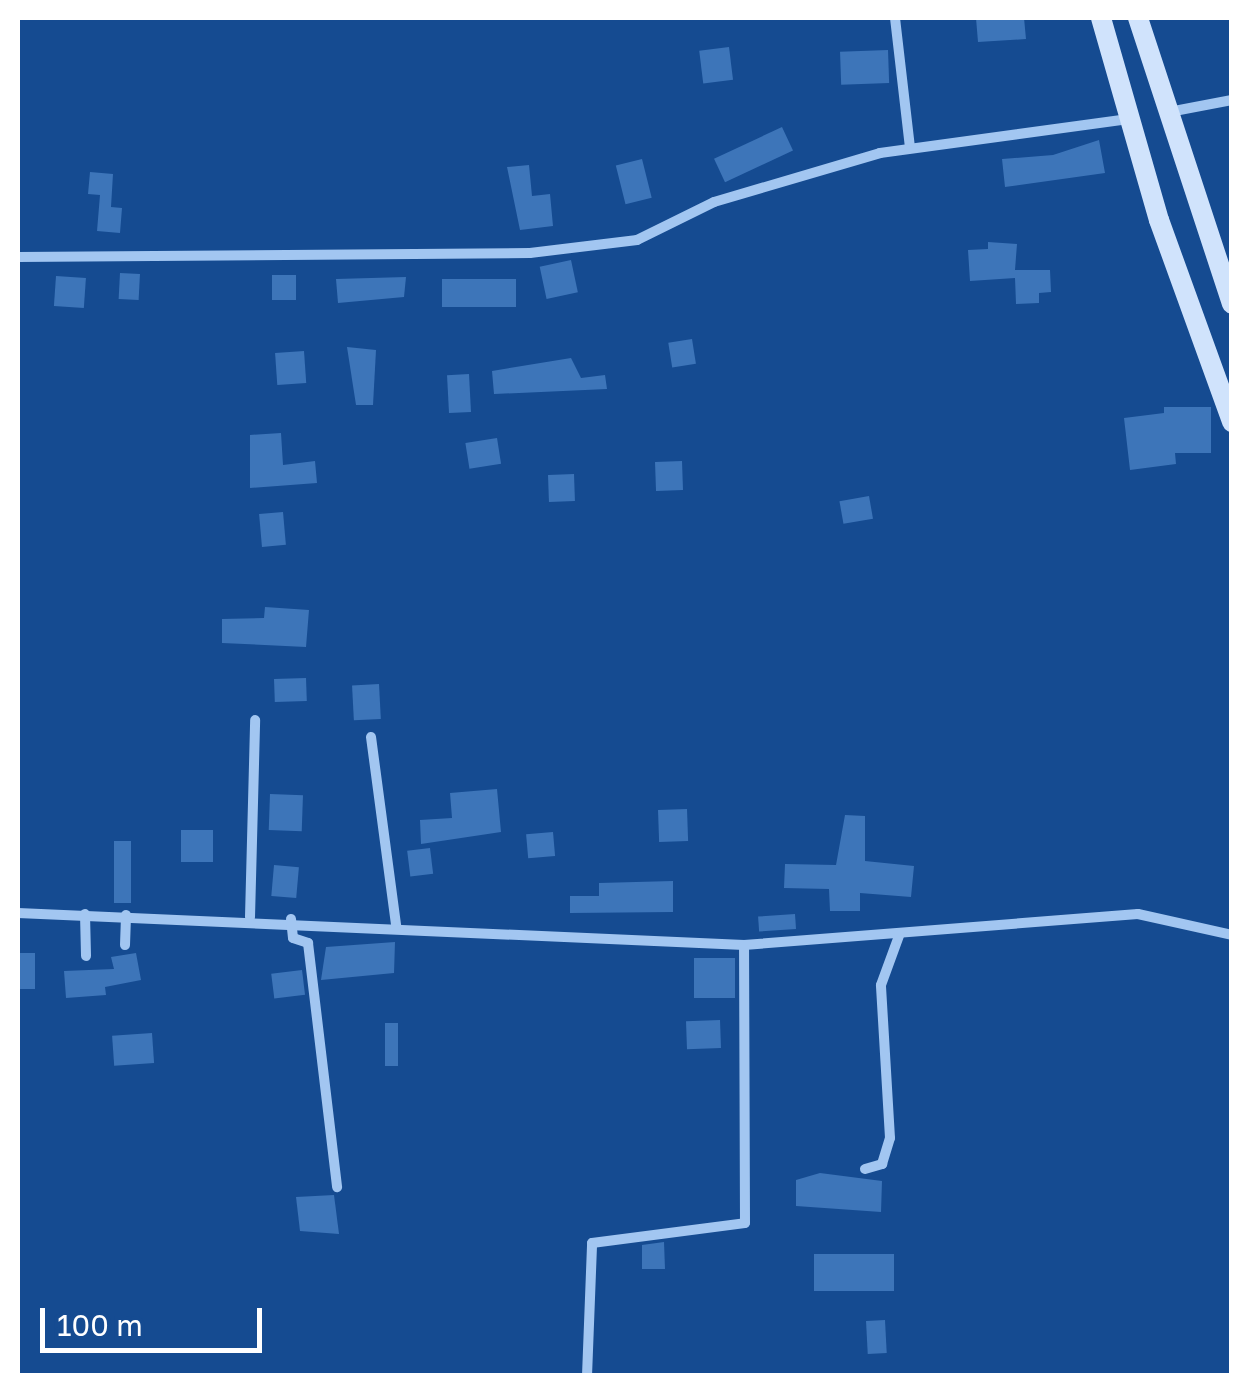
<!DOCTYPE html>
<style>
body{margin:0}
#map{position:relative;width:1249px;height:1393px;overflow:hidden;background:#154b91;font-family:"Golos Text",sans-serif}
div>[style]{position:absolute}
.building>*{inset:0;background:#3d75b9;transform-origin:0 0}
.street>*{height:10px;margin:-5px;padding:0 5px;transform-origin:5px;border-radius:5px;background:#a2c6f1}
.secondary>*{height:20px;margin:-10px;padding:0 10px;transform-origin:10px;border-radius:10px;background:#d0e3fc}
span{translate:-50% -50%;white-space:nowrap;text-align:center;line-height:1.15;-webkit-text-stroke:8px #154b91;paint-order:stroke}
.frame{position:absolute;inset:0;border:20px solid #fff;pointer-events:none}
.scale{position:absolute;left:40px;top:1308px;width:222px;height:45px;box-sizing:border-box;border:5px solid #fff;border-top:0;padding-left:12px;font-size:30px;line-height:35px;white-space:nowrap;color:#fff;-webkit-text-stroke:8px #154b91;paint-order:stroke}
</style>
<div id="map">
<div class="building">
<div style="clip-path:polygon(976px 18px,1024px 18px,1026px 39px,978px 42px)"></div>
<div style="left:729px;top:47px;width:33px;height:30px;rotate:83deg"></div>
<div style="left:888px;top:50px;width:33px;height:48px;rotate:88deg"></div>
<div style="left:782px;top:127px;width:26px;height:75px;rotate:65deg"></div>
<div style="clip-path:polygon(1099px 140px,1105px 173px,1005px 187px,1002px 159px,1053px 155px)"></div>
<div style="left:642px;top:159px;width:40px;height:27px;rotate:76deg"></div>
<div style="clip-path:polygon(529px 165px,532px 196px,550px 194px,553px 226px,520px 230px,507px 167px)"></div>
<div style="clip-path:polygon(90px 172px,113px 174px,111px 207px,122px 208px,120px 233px,97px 231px,100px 195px,88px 194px)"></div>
<div style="clip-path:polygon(988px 242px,1017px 244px,1015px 270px,1050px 270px,1051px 292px,1039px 293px,1039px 303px,1016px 304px,1015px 278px,970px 281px,968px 250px,988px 249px)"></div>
<div style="left:571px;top:260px;width:33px;height:32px;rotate:78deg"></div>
<div style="left:120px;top:273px;width:20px;height:26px;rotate:3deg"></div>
<div style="left:272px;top:275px;width:24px;height:25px"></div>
<div style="left:56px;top:276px;width:30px;height:30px;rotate:4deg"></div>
<div style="clip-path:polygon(406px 277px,404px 297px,338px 303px,336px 279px)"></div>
<div style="left:516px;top:279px;width:28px;height:74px;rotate:90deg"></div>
<div style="left:692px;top:339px;width:25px;height:24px;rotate:81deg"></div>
<div style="clip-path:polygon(347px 347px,376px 350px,373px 405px,356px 405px)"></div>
<div style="left:304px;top:351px;width:32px;height:29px;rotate:86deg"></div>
<div style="clip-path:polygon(571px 358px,581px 378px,605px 375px,607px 389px,494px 394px,492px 371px)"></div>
<div style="left:469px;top:374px;width:38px;height:22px;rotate:87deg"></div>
<div style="clip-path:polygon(1164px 407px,1211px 407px,1211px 453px,1175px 453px,1176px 464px,1130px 470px,1124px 418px,1164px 413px)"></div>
<div style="clip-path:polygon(281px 433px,283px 465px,315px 461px,317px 483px,250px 488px,250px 435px)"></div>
<div style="left:497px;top:438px;width:26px;height:32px;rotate:81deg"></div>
<div style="left:682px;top:461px;width:29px;height:27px;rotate:88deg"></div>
<div style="left:574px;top:474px;width:27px;height:26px;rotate:88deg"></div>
<div style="left:869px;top:496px;width:23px;height:30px;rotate:80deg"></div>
<div style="left:283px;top:512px;width:33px;height:24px;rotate:85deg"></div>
<div style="clip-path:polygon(265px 607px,309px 610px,306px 647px,222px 643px,222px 619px,264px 618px)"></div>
<div style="left:306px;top:678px;width:23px;height:32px;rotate:88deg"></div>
<div style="left:379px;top:684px;width:35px;height:27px;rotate:87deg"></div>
<div style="clip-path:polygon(497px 789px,501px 832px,421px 844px,420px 820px,452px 818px,450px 793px)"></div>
<div style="left:270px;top:794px;width:33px;height:36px;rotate:2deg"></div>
<div style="left:687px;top:809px;width:32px;height:29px;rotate:88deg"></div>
<div style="clip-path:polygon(845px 815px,865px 816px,865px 861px,914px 866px,911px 897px,860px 893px,860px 911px,830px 911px,829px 889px,784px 888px,785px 864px,836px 865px)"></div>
<div style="left:181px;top:830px;width:32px;height:32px"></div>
<div style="left:553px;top:832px;width:24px;height:27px;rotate:85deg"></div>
<div style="left:114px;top:841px;width:17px;height:62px"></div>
<div style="left:430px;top:848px;width:26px;height:23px;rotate:83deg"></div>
<div style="left:274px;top:865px;width:25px;height:31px;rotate:5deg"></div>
<div style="clip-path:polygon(673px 881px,673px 912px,570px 913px,570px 896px,599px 896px,599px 883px)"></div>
<div style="left:795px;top:914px;width:15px;height:37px;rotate:86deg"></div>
<div style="clip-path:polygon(395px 942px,394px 973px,321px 980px,326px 947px)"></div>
<div style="left:18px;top:953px;width:17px;height:36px"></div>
<div style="clip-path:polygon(136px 953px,141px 980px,105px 987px,106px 995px,66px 998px,64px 971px,114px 969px,111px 957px)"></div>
<div style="left:694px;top:958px;width:41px;height:40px"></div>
<div style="left:302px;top:970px;width:25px;height:31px;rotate:83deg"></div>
<div style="left:720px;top:1020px;width:28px;height:34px;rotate:88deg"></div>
<div style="left:385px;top:1023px;width:13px;height:43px"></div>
<div style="left:152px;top:1033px;width:30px;height:40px;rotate:86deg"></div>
<div style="clip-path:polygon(820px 1173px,882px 1181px,881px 1212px,796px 1206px,796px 1180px)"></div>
<div style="clip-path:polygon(334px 1195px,339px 1234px,300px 1231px,296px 1197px)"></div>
<div style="clip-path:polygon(664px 1242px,665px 1269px,642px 1269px,642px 1245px)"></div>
<div style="left:814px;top:1254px;width:80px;height:37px"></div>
<div style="left:885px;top:1320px;width:33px;height:19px;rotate:87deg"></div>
</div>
<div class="street">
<div style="left:895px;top:18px;width:131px;rotate:83.4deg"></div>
<div style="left:1169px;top:112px;width:64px;rotate:-10.8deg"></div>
<div style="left:18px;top:257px;width:512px;rotate:-0.45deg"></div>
<div style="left:530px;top:253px;width:108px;rotate:-6.9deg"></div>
<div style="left:637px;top:240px;width:86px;rotate:-26.3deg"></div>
<div style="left:714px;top:202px;width:173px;rotate:-16.4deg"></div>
<div style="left:880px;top:153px;width:249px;rotate:-7.8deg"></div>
<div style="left:371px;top:737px;width:190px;rotate:82.4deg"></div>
<div style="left:18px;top:913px;width:727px;rotate:2.52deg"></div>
<div style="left:744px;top:945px;width:395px;rotate:-4.5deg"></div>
<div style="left:1138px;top:914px;width:96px;rotate:12.6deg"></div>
<div style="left:85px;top:914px;width:42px;rotate:88.6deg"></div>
<div style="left:250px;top:917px;width:197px;rotate:-88.5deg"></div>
<div style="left:291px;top:919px;width:19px;rotate:84deg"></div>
<div style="left:293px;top:938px;width:16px;rotate:18deg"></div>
<div style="left:308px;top:943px;width:246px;rotate:83.2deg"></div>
<div style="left:125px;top:945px;width:30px;rotate:-88deg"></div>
<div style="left:865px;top:1169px;width:18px;rotate:-16deg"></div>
<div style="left:882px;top:1164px;width:27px;rotate:-73deg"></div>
<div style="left:890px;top:1138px;width:153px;rotate:-93.4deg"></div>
<div style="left:881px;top:985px;width:55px;rotate:-69.9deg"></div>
<div style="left:587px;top:1376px;width:133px;rotate:-87.8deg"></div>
<div style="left:592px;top:1243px;width:154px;rotate:-7.4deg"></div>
<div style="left:745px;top:1223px;width:278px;rotate:-90.2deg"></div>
</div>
<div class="secondary">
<div style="left:1101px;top:18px;width:210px;rotate:74deg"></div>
<div style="left:1159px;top:220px;width:215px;rotate:70.1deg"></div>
<div style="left:1138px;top:18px;width:301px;rotate:71.8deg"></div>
</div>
<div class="frame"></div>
<div class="scale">100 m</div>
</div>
